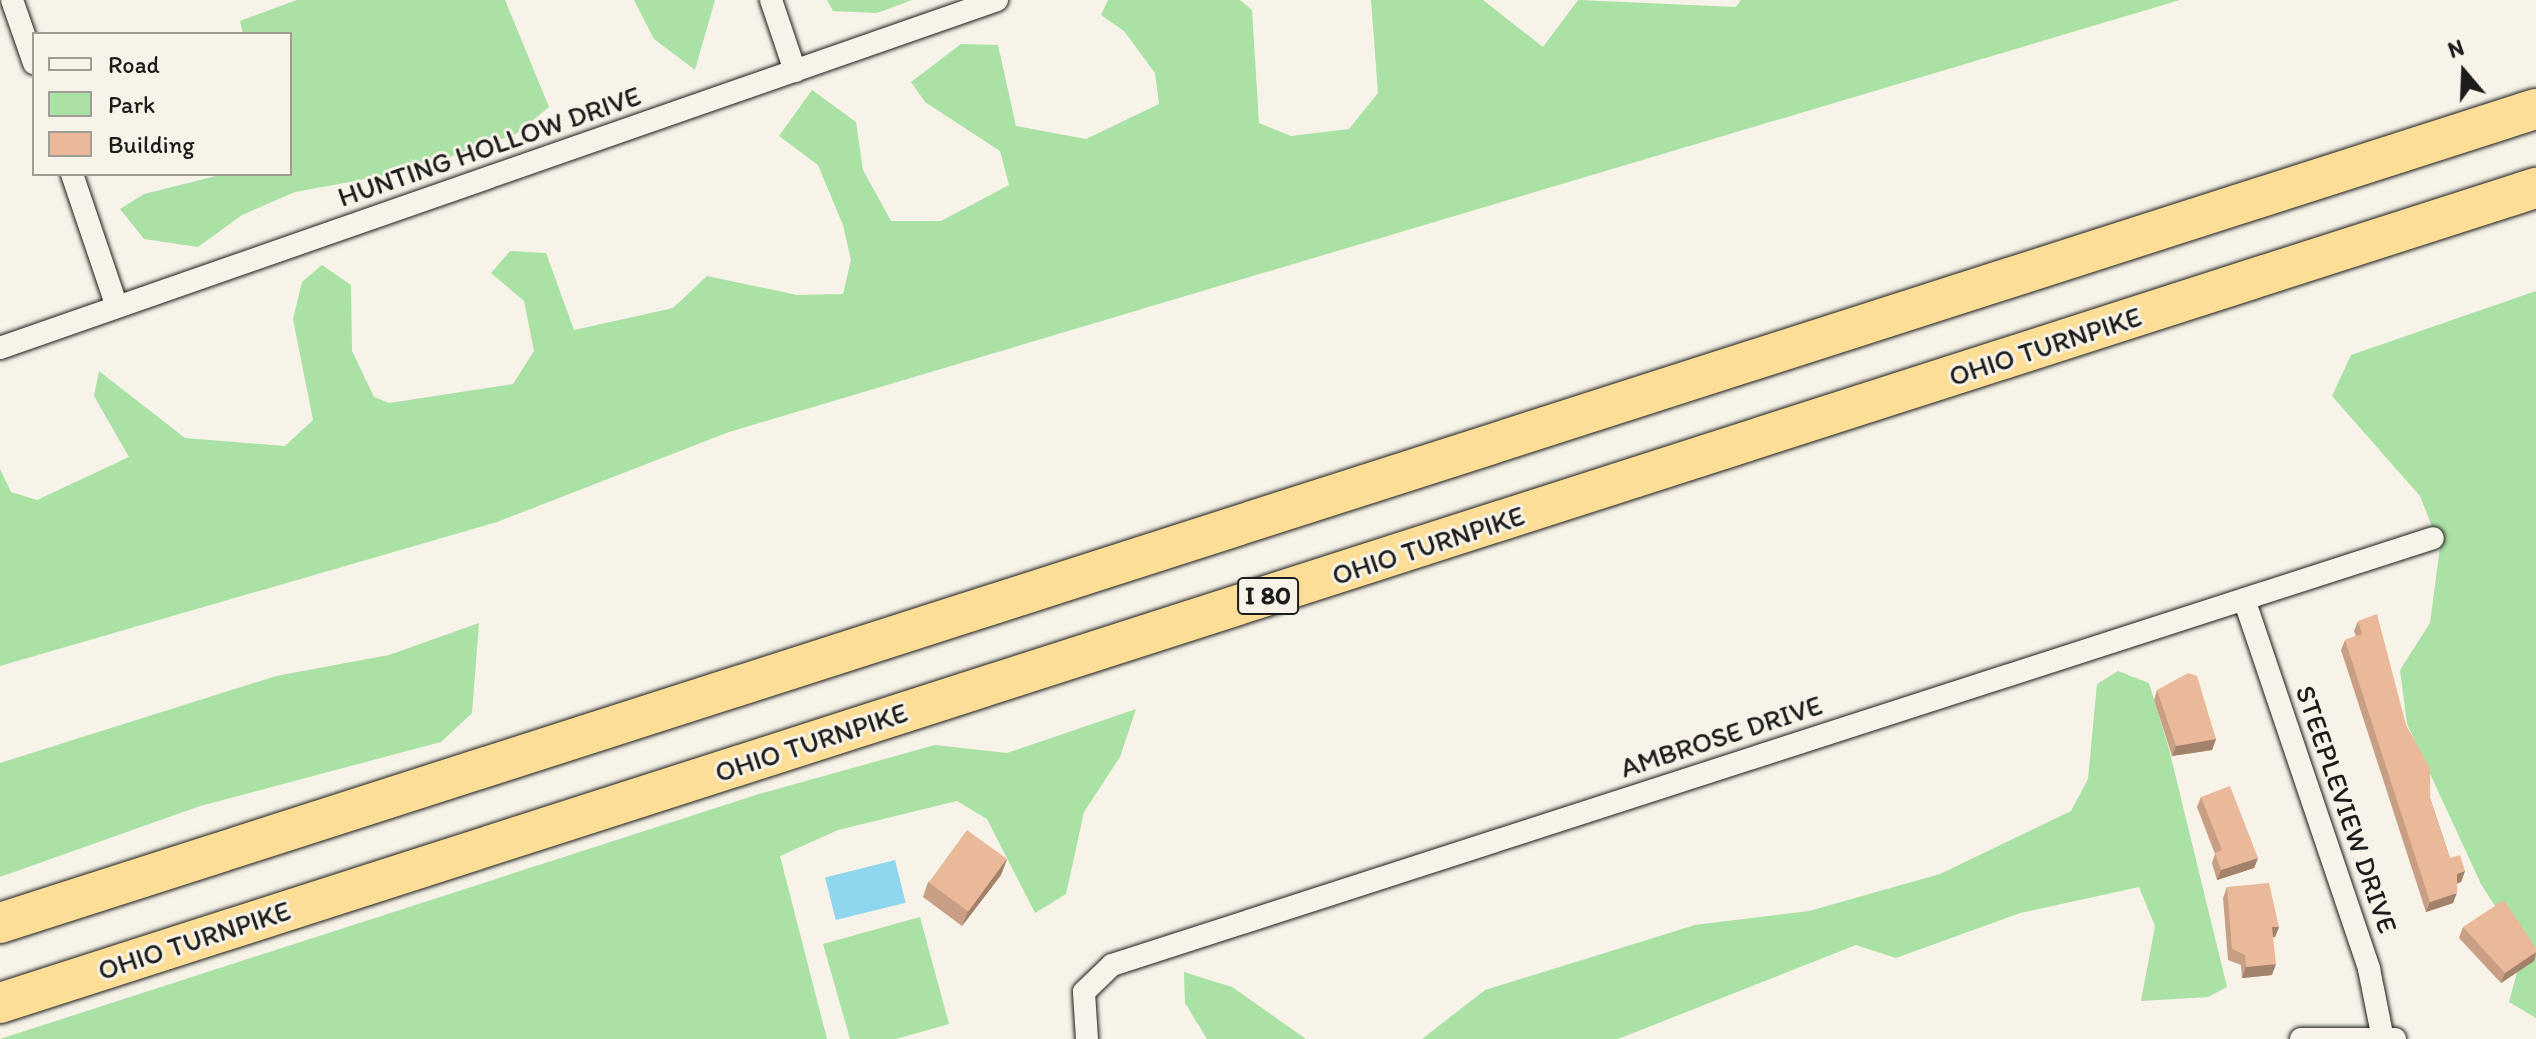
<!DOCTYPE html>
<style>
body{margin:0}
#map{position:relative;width:2536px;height:1039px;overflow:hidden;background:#f7f3e8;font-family:Itim,sans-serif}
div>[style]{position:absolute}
.green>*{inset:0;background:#aae1a5}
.water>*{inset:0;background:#8ed7ef;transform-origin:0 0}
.roads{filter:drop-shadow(0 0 2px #1c1c1c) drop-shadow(0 0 2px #1c1c1c)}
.street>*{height:22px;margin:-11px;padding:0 11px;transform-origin:11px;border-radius:11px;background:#f7f3e8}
.highway>*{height:40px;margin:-20px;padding:0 20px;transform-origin:20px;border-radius:20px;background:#fcde96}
.wall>*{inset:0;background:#c89f84}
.shaded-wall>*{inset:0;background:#a3826c}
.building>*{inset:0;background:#e9b99a;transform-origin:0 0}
span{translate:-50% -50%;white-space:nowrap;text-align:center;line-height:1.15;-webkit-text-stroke:6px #f7f3e8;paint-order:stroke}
.shield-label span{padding:2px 6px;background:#f7f3e8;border:2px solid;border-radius:6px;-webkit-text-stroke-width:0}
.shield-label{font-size:26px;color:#1c1c1c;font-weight:700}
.street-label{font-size:28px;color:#1c1c1c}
.legend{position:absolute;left:32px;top:32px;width:260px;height:144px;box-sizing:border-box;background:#f7f3e8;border:2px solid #9f9d96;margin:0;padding:10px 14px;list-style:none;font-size:24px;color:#1c1c1c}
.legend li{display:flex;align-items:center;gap:16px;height:40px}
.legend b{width:40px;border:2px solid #9f9d96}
.north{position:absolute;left:2424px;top:32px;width:80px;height:80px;-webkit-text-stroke:6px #f7f3e8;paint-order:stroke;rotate:341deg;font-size:22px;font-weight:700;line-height:32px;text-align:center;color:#1c1c1c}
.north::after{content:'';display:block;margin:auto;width:28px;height:36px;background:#1c1c1c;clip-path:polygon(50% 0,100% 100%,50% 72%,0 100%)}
</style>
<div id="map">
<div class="green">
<div style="clip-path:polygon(297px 0,505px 0,549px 107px,516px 134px,409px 171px,295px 192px,242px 215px,198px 247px,144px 239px,120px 209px,144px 194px,224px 174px,290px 174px,290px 34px,243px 34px,240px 21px)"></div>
<div style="clip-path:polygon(634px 0,715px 0,695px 70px,654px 39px)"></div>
<div style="clip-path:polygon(827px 0,912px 0,877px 13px,833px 11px)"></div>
<div style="clip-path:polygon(1108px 0,1240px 0,1252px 10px,1259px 123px,1291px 136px,1349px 129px,1378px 93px,1371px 0,1483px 0,1543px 47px,1578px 0,1736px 7px,1741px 0,2180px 0,729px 432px,497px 522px,0 666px,0 469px,11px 492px,37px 500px,129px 457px,94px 396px,99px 371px,185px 438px,285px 446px,313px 420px,293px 319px,302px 282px,322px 265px,351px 285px,352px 351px,374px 397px,389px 403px,513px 384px,534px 351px,524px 301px,491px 273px,510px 251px,546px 253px,574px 330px,673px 308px,707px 276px,797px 295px,843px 294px,851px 260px,843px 225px,818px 165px,779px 136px,812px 90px,856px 122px,863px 170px,891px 221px,941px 221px,1009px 185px,1000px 151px,925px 102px,911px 82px,961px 44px,998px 45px,1016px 126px,1086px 139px,1159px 104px,1155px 73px,1124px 31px,1101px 15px)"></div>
<div style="clip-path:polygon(2536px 291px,2536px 1018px,2509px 1002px,2523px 950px,2481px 884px,2407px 724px,2400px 670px,2430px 623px,2440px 547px,2420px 496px,2332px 396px,2351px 355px)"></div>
<div style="clip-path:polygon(479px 623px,472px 713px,441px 742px,200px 806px,0 877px,0 763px,276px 676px,389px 655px)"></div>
<div style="clip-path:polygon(2118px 671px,2149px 683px,2169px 749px,2227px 987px,2208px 997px,2141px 1001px,2155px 926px,2139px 887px,2020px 913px,1896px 958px,1856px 945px,1618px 1039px,1422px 1039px,1485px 990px,1695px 925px,1809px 911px,1940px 874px,2071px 811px,2088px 779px,2097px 684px)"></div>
<div style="clip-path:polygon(1136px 709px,1120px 757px,1084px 812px,1066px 894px,1035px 913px,987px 819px,957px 801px,838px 830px,780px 856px,827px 1039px,0 1039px,759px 794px,935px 745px,1007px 753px)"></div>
<div style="clip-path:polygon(920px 917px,949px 1024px,896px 1039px,850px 1039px,823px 944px)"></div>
<div style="clip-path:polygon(1184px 972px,1232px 987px,1306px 1039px,1207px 1039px,1185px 1003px)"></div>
</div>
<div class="water">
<div style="left:895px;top:860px;width:44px;height:72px;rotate:76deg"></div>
</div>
<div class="roads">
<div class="street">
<div style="left:12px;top:0;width:67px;rotate:70.8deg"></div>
<div style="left:771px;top:0;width:75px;rotate:71.3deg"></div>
<div style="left:72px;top:174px;width:140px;rotate:71.3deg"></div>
<div style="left:0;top:348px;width:1056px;rotate:-19.24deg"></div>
<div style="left:2245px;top:602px;width:387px;rotate:71.3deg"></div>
<div style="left:2369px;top:969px;width:71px;rotate:78.7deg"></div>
<div style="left:1087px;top:1039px;width:47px;rotate:-93.7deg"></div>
<div style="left:1084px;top:992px;width:39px;rotate:-44deg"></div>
<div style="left:1112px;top:965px;width:1388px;rotate:-17.91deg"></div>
<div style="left:2301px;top:1039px;width:94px"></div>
</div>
<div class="highway">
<div style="left:0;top:923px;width:2663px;rotate:-17.8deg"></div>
<div style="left:0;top:1003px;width:2664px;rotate:-17.82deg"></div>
</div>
</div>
<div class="wall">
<div style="clip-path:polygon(2358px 621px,2406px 725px,2450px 858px,2465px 871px,2461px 882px,2457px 883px,2453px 903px,2426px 912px,2341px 650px,2345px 640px,2356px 636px,2354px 631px)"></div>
<div style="clip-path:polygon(2157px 690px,2216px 739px,2212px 750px,2172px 756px,2154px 700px)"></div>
<div style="clip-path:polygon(2201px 797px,2258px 858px,2254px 868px,2217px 880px,2212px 863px,2215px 854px,2197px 807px)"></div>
<div style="clip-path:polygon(1007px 859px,1001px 875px,962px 926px,923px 897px,928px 882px)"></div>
<div style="clip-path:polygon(2227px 887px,2279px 927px,2275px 937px,2273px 937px,2272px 975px,2242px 978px,2241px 965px,2228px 960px,2223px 898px)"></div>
<div style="clip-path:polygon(2463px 927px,2536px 948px,2536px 956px,2534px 961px,2501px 983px,2459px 938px)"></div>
</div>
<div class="shaded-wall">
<div style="clip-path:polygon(2216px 739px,2212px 750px,2172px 756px,2176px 746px)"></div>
<div style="clip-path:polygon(2258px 858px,2254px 868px,2217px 880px,2221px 870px)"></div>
<div style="clip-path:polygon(1007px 859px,1001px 875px,962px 926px,968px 911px)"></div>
<div style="clip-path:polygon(2465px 871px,2461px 882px,2453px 885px,2457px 874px)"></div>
<div style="clip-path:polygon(2457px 893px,2453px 903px,2426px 912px,2430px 902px)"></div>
<div style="clip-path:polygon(2272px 927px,2279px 927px,2275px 937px,2269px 938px)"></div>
<div style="clip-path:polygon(2536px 952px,2534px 961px,2501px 983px,2505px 973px)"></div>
<div style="clip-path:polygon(2276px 964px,2272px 975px,2242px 978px,2246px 967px)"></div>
</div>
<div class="building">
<div style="clip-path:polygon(2377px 614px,2406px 725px,2430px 768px,2430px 798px,2450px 858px,2460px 855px,2465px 871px,2457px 874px,2457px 893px,2430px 902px,2345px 640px,2362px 634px,2358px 621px)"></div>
<div style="clip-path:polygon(2188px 673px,2197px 676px,2216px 739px,2176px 746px,2157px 690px)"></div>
<div style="clip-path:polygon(2230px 786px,2258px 858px,2221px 870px,2215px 853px,2222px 850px,2201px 797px)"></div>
<div style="left:967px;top:830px;width:49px;height:65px;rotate:36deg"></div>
<div style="clip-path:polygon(2269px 883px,2279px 927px,2272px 927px,2276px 964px,2246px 967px,2245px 955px,2232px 949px,2227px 887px)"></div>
<div style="clip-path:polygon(2504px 900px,2536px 948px,2536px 952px,2505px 973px,2463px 927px)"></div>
</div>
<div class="shield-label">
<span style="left:1268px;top:596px">I 80</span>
</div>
<div class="street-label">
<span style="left:489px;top:146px;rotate:-19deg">HUNTING HOLLOW DRIVE</span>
<span style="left:2045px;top:346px;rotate:-18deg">OHIO TURNPIKE</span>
<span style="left:1428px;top:545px;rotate:-18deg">OHIO TURNPIKE</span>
<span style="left:1721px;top:736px;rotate:-18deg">AMBROSE DRIVE</span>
<span style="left:811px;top:742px;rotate:-18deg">OHIO TURNPIKE</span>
<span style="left:2347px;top:809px;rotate:71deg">STEEPLEVIEW DRIVE</span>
<span style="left:194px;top:940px;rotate:-18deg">OHIO TURNPIKE</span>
</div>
<ul class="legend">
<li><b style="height:10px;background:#f7f3e8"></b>Road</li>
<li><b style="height:22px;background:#aae1a5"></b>Park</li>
<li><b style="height:22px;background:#e9b99a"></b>Building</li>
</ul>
<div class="north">N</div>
</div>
